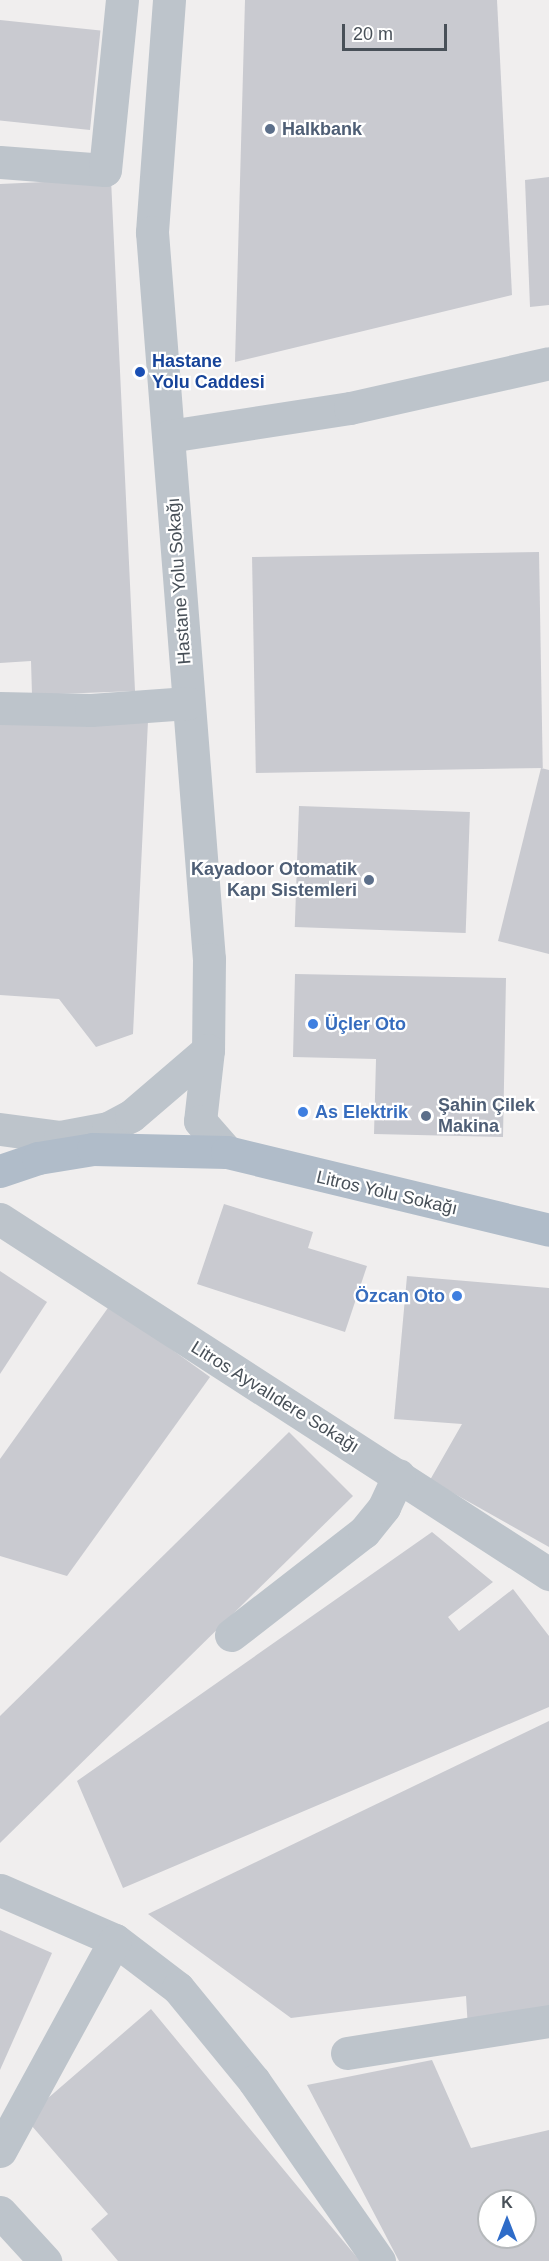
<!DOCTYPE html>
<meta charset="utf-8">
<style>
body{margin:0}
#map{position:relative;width:549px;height:2261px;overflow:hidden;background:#f0eeee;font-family:Helvetica,sans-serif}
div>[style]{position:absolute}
.building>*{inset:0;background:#c9cad0;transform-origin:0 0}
.minor>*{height:33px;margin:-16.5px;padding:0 16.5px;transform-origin:16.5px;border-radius:16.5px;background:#bdc4cb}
.major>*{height:33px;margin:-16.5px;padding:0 16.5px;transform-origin:16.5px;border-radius:16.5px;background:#b0bcc9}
.dots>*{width:16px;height:16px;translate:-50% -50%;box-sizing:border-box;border:3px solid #fff;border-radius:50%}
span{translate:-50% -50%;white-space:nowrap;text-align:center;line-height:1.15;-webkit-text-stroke:4.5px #fff;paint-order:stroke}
.service-label{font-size:18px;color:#4e5e75;font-weight:700}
.left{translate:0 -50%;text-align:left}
.right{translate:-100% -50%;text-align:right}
.transit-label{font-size:18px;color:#164399;font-weight:700}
.street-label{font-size:18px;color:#485058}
.shop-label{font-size:18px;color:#366cbe;font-weight:700}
.north{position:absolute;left:477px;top:2189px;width:60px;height:60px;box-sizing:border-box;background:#fff;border:2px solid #b6b9bc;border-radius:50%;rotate:0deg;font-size:16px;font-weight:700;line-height:24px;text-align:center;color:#485058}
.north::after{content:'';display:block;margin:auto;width:21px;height:27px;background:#2f6cc8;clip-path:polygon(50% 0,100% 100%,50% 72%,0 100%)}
.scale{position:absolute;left:342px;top:24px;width:105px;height:27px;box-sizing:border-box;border:3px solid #485058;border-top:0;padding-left:8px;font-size:18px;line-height:21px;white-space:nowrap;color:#485058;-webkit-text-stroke:4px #fff;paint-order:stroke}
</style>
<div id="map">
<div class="building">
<div style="clip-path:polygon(245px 0,497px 0,512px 295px,235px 362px)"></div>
<div style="left:0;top:20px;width:101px;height:100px;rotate:6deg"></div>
<div style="clip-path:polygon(549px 177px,549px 305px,530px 307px,525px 180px)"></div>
<div style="clip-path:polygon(111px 179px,135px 691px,32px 695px,31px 661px,0 663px,0 184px)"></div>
<div style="left:539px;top:552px;width:216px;height:287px;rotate:89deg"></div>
<div style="clip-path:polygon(0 714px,148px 721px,133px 1034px,96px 1047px,59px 999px,0 995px)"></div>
<div style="clip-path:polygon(541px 768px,549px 770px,549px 954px,498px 941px)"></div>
<div style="left:299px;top:806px;width:171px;height:121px;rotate:2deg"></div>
<div style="clip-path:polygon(295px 974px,506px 978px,503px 1137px,374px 1134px,376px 1059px,293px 1057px)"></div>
<div style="clip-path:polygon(224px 1204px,313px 1232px,308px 1248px,367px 1266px,345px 1332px,197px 1284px)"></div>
<div style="clip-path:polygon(0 1271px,47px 1302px,0 1374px)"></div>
<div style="clip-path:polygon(407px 1276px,549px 1288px,549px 1547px,430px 1480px,462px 1424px,394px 1419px)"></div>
<div style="clip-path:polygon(110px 1305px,210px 1377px,67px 1576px,0 1556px,0 1459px)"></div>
<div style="clip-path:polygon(289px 1432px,353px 1496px,0 1843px,0 1716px)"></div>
<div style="clip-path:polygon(432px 1532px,493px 1582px,448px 1617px,459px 1631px,513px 1589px,549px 1636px,549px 1707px,123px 1888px,77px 1781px)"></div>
<div style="clip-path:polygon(549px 1721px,549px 2011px,468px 2029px,466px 1996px,291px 2018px,148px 1914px)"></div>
<div style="clip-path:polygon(0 1930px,52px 1953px,0 2070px)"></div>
<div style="clip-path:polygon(151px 2009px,298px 2187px,360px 2261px,118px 2261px,91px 2229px,108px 2214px,25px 2118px)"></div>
<div style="clip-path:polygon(evenodd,432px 2060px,471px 2148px,549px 2130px,549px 2261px,399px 2261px,307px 2085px,432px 2060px,489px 2201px,525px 2201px,525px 2237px,489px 2237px,489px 2201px)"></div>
</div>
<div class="minor">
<div style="left:169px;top:0;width:233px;rotate:94.2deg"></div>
<div style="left:152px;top:232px;width:729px;rotate:85.52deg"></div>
<div style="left:209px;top:959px;width:91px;rotate:90.6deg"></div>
<div style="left:208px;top:1050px;width:71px;rotate:96.4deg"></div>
<div style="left:200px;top:1121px;width:41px;rotate:48.9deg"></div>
<div style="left:0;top:162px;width:105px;rotate:4.4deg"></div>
<div style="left:105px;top:170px;width:171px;rotate:-84.3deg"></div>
<div style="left:169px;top:436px;width:183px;rotate:-8.8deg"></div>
<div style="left:350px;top:408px;width:204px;rotate:-12.7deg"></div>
<div style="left:0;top:708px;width:91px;rotate:1.3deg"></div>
<div style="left:91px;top:710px;width:97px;rotate:-4.1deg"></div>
<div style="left:0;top:1129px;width:61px;rotate:7.6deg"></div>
<div style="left:60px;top:1137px;width:49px;rotate:-10.6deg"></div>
<div style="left:108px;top:1128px;width:26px;rotate:-28deg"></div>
<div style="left:131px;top:1116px;width:101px;rotate:-40.6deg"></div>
<div style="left:0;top:1219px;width:654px;rotate:32.89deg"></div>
<div style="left:231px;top:1635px;width:168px;rotate:-37.8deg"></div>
<div style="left:364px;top:1532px;width:32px;rotate:-51deg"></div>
<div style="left:384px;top:1507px;width:35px;rotate:-65deg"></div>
<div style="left:0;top:1890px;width:125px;rotate:23.5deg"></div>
<div style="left:115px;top:1940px;width:79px;rotate:37.3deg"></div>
<div style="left:178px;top:1988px;width:120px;rotate:50.7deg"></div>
<div style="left:254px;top:2081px;width:219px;rotate:55.2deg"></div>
<div style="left:347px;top:2053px;width:205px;rotate:-9deg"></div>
<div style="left:0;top:2151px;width:240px;rotate:-61.4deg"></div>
<div style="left:0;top:2212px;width:67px;rotate:47.4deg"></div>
</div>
<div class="major">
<div style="left:0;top:1171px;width:40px;rotate:-18.9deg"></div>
<div style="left:38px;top:1158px;width:56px;rotate:-9.3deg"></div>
<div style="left:93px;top:1149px;width:134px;rotate:1.3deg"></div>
<div style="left:227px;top:1152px;width:331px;rotate:13.6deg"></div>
</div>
<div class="dots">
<div style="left:270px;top:129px;background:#5c6f8a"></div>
<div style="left:140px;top:372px;background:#1a4fb4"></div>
<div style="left:369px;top:880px;background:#5c6f8a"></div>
<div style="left:313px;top:1024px;background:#3f7fe0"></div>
<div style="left:303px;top:1112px;background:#3f7fe0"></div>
<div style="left:426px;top:1116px;background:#5c6f8a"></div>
<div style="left:457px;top:1296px;background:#3f7fe0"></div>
</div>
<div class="service-label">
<span class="left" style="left:282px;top:129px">Halkbank</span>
<span class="right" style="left:357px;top:880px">Kayadoor Otomatik<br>Kapı Sistemleri</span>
<span class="left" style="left:438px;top:1116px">Şahin Çilek<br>Makina</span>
</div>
<div class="transit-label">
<span class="left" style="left:152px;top:372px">Hastane<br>Yolu Caddesi</span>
</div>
<div class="street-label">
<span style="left:179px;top:581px;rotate:-94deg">Hastane Yolu Sokağı</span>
<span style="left:387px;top:1193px;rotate:13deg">Litros Yolu Sokağı</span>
<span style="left:275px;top:1397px;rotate:32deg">Litros Ayvalıdere Sokağı</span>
</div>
<div class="shop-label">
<span class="left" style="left:325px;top:1024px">Üçler Oto</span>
<span class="left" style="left:315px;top:1112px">As Elektrik</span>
<span class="right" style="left:445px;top:1296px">Özcan Oto</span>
</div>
<div class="north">K</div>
<div class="scale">20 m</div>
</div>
